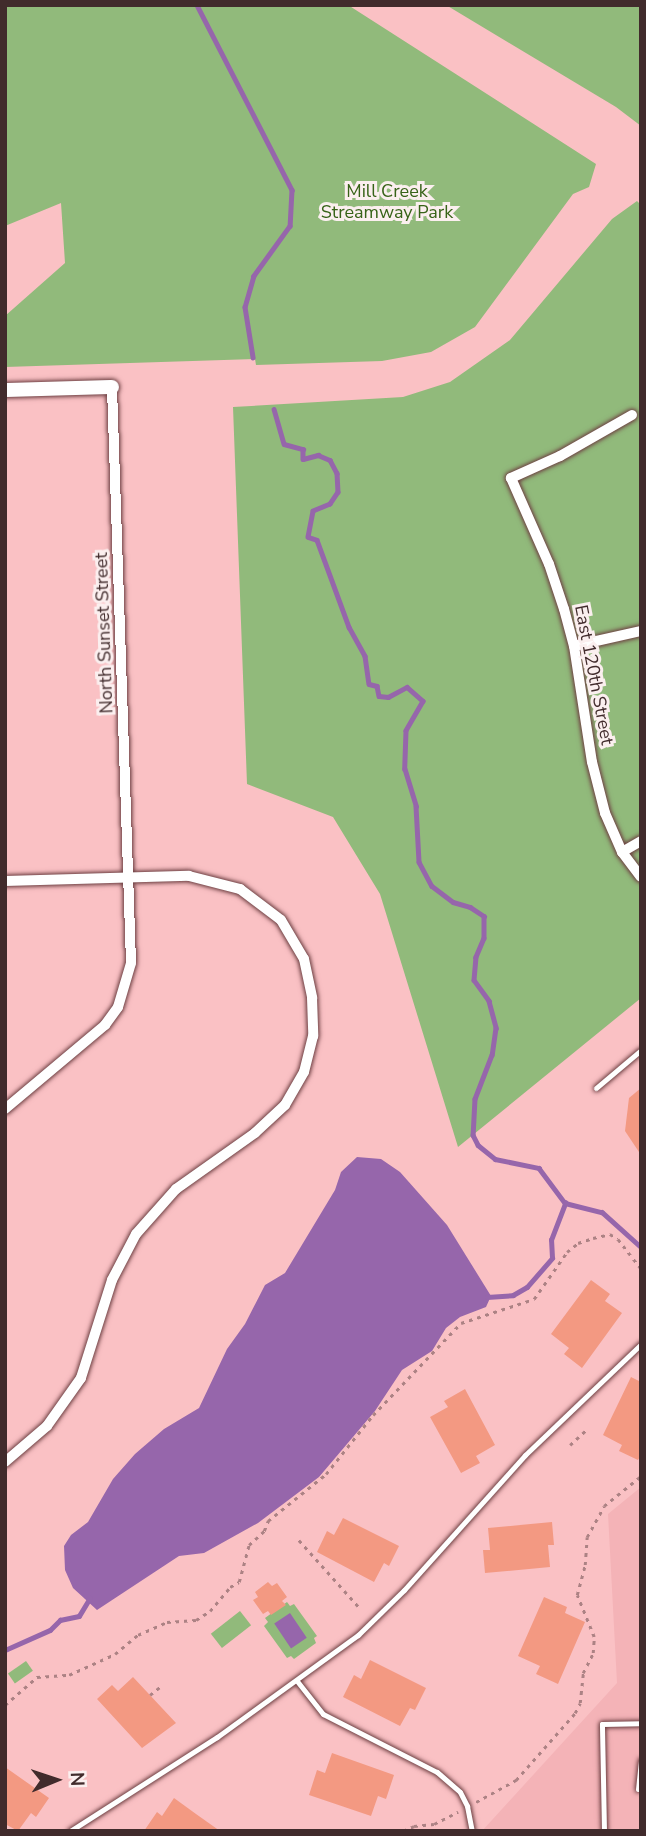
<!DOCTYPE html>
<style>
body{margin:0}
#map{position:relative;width:646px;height:1836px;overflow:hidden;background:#fac1c4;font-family:"Nunito Sans",sans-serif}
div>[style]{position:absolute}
.built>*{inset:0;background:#f4b3b7}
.green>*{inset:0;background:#91ba7b;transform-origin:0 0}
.water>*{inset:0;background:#9666ab;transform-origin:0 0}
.stream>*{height:4.5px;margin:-2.25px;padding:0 2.25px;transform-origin:2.25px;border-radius:2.25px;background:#9666ab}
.building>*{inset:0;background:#f39982}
.path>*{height:2.5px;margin-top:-1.25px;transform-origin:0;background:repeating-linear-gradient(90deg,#ac8284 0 3.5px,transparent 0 8.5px)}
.roads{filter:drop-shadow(0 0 2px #6d3f42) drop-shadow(0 0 2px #6d3f42)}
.service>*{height:5px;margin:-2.5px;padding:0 2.5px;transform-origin:2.5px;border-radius:2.5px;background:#fff}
.minor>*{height:10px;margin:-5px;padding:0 5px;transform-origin:5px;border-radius:5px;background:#fff}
.tertiary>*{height:14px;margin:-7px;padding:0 7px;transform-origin:7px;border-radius:7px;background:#fff}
span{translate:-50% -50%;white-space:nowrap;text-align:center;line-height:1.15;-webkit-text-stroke:6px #fbefef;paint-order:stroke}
.park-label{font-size:18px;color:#376318}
.street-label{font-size:18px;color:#412b2c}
.frame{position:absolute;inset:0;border:7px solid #412b2c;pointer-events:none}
.north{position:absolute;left:21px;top:1745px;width:70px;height:70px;-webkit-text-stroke:5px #fbefef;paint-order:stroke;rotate:88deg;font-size:19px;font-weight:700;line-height:28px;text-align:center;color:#412b2c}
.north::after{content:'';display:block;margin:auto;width:24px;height:32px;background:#412b2c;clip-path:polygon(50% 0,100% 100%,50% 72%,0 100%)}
</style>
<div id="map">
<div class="built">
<div style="clip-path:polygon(641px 1487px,641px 1831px,482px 1831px,617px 1683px,608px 1514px)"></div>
</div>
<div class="green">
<div style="clip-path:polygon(5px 5px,348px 5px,596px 164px,589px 187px,573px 194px,475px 327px,431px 352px,382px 361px,256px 365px,255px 359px,5px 367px,5px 316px,65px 263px,61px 203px,5px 226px)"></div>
<div style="clip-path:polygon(446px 5px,641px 5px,641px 126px,616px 107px)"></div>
<div style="clip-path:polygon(637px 201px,641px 205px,641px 998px,458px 1147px,380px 894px,333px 817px,247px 784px,233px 407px,403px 397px,450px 382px,510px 340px,612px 219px)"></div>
<div style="clip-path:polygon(287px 1602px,290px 1606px,294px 1604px,317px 1636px,314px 1638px,316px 1643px,294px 1659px,291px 1656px,287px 1658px,264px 1626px,268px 1622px,265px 1618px)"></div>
<div style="left:240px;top:1611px;width:18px;height:37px;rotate:52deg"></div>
<div style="left:26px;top:1661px;width:12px;height:22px;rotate:55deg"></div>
</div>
<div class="water">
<div style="clip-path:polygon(357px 1157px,381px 1159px,400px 1172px,447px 1225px,491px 1296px,486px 1307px,460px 1317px,446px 1328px,432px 1351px,402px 1370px,375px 1411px,319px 1477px,258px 1523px,204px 1553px,179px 1556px,97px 1610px,73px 1588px,65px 1570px,64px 1546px,71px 1535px,88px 1522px,113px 1479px,135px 1454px,164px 1429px,199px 1408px,227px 1349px,245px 1324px,265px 1285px,285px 1273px,335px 1190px,341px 1172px)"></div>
<div style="left:290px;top:1613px;width:30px;height:19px;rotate:56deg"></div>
</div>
<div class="stream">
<div style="left:197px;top:5px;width:208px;rotate:62.8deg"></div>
<div style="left:292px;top:190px;width:36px;rotate:93deg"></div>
<div style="left:290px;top:226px;width:62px;rotate:125.8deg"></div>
<div style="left:254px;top:276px;width:32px;rotate:106deg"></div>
<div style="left:245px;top:307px;width:51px;rotate:80.9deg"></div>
<div style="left:274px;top:409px;width:36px;rotate:74deg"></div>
<div style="left:284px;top:444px;width:20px;rotate:15deg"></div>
<div style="left:303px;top:449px;width:10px;rotate:90deg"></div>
<div style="left:303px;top:459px;width:16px;rotate:-15deg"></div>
<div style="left:318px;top:455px;width:13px;rotate:23deg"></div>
<div style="left:330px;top:460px;width:15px;rotate:62deg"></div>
<div style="left:337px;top:473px;width:19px;rotate:87deg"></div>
<div style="left:338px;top:492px;width:14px;rotate:124deg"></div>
<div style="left:330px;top:504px;width:18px;rotate:158deg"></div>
<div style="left:313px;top:511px;width:26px;rotate:101deg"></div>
<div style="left:308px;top:537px;width:9px;rotate:18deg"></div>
<div style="left:317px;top:540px;width:93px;rotate:69.8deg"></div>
<div style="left:349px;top:627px;width:33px;rotate:61deg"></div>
<div style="left:365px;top:656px;width:28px;rotate:82deg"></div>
<div style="left:369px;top:684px;width:8px;rotate:14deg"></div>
<div style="left:377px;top:686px;width:10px;rotate:79deg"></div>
<div style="left:379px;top:696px;width:9px;rotate:6deg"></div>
<div style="left:388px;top:697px;width:21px;rotate:-28deg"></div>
<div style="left:407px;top:687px;width:21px;rotate:41deg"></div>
<div style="left:423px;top:701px;width:34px;rotate:120deg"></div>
<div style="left:406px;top:731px;width:38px;rotate:92deg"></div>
<div style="left:405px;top:769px;width:39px;rotate:73deg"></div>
<div style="left:416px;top:806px;width:56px;rotate:86.9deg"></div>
<div style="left:419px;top:862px;width:27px;rotate:62deg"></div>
<div style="left:432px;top:886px;width:26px;rotate:37deg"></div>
<div style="left:453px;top:902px;width:18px;rotate:16deg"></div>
<div style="left:470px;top:907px;width:17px;rotate:33deg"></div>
<div style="left:484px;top:916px;width:22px;rotate:90deg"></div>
<div style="left:484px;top:938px;width:21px;rotate:113deg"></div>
<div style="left:476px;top:957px;width:23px;rotate:95deg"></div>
<div style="left:474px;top:980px;width:26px;rotate:54deg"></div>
<div style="left:489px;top:1001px;width:28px;rotate:75deg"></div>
<div style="left:496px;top:1028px;width:27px;rotate:98deg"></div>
<div style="left:492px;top:1055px;width:47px;rotate:111.1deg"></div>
<div style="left:475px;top:1099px;width:36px;rotate:93deg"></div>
<div style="left:473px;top:1135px;width:11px;rotate:63deg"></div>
<div style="left:478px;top:1145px;width:22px;rotate:39deg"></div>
<div style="left:495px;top:1159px;width:45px;rotate:11.6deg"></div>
<div style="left:539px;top:1168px;width:44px;rotate:53.4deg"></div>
<div style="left:565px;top:1203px;width:38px;rotate:14deg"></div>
<div style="left:602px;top:1212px;width:52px;rotate:41.9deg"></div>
<div style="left:487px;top:1297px;width:26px;rotate:-4deg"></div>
<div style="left:513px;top:1295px;width:16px;rotate:-30deg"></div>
<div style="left:527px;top:1287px;width:38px;rotate:-49deg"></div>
<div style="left:552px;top:1258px;width:18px;rotate:-93deg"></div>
<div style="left:551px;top:1240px;width:40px;rotate:-69deg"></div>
<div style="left:5px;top:1650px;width:49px;rotate:-24deg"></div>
<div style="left:50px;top:1630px;width:14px;rotate:-45deg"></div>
<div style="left:60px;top:1620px;width:19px;rotate:-12deg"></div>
<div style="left:79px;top:1616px;width:21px;rotate:-59deg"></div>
</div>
<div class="building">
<div style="clip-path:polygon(641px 1088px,641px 1155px,625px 1131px,629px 1098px)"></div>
<div style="clip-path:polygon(591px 1280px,610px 1294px,605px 1301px,622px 1313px,582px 1368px,564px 1354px,569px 1348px,551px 1334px)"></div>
<div style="clip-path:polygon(631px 1377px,641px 1382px,641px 1455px,638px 1460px,619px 1451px,622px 1445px,603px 1435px)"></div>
<div style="clip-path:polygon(465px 1389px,495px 1445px,476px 1456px,480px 1463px,461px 1473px,430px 1417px,448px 1407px,444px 1401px)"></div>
<div style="clip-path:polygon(343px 1518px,399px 1546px,389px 1566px,384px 1563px,374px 1582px,317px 1552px,327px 1531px,334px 1535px)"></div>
<div style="clip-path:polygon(552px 1522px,554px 1545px,548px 1545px,550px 1567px,485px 1573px,483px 1550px,490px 1550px,488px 1528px)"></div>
<div style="clip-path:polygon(268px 1582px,272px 1586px,277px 1583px,287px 1597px,282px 1601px,286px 1605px,271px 1615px,268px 1611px,263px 1614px,253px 1600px,258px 1597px,255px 1592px)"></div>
<div style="clip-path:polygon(544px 1597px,567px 1607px,565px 1613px,585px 1622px,558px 1684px,536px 1674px,540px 1666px,518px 1656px)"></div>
<div style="clip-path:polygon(370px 1660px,426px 1688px,415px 1710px,410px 1708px,400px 1726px,343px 1697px,354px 1675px,361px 1679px)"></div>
<div style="clip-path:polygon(133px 1677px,176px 1723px,142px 1748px,97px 1699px,112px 1685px,118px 1691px)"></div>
<div style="clip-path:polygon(332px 1753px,394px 1775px,386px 1799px,378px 1796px,371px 1816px,309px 1795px,317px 1770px,325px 1773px)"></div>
<div style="clip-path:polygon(5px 1767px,49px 1798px,36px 1817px,31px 1813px,18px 1831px,5px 1824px)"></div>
<div style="clip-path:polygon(174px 1798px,196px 1814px,220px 1831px,144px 1831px,157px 1812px,162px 1816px)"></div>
</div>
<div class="path">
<div style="left:570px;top:1445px;width:21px;rotate:-43deg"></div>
<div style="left:299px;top:1540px;width:89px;rotate:48.2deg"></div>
<div style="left:150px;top:1695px;width:14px;rotate:-39deg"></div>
<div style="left:5px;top:1705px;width:43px;rotate:-41.2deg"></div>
<div style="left:37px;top:1677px;width:32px;rotate:-4deg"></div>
<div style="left:69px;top:1675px;width:51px;rotate:-24.5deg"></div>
<div style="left:115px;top:1654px;width:30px;rotate:-40deg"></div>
<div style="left:138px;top:1635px;width:32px;rotate:-24deg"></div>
<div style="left:167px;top:1622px;width:29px;rotate:-4deg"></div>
<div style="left:196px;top:1620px;width:17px;rotate:-33deg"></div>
<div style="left:210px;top:1611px;width:31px;rotate:-50deg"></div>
<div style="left:230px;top:1587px;width:10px;rotate:-29deg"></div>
<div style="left:239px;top:1582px;width:38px;rotate:-75deg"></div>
<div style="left:249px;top:1545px;width:21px;rotate:-43deg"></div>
<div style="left:264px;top:1531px;width:11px;rotate:-68deg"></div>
<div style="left:268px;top:1521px;width:75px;rotate:-39deg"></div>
<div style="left:326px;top:1474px;width:75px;rotate:-51.5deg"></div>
<div style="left:373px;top:1415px;width:127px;rotate:-46.3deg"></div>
<div style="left:461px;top:1323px;width:77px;rotate:-18.2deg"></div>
<div style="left:534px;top:1299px;width:57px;rotate:-54.9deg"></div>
<div style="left:567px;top:1252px;width:14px;rotate:-39deg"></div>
<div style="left:578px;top:1243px;width:16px;rotate:-18deg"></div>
<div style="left:593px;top:1238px;width:17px;rotate:-13deg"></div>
<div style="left:610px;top:1234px;width:9px;rotate:32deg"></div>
<div style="left:618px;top:1239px;width:37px;rotate:52deg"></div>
<div style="left:476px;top:1802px;width:46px;rotate:-28.8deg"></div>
<div style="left:516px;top:1780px;width:89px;rotate:-48.6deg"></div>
<div style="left:575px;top:1713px;width:11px;rotate:-63deg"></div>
<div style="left:580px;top:1703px;width:30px;rotate:-84deg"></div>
<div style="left:583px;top:1673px;width:22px;rotate:-63deg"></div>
<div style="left:593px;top:1653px;width:16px;rotate:-86deg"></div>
<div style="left:594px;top:1637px;width:45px;rotate:-112deg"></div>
<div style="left:577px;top:1595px;width:31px;rotate:-75deg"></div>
<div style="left:585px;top:1565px;width:28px;rotate:-86deg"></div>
<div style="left:587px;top:1537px;width:35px;rotate:-61deg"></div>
<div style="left:604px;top:1506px;width:48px;rotate:-39deg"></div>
<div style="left:403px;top:1831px;width:12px;rotate:-24deg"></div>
<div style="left:414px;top:1826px;width:20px;rotate:-6deg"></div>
<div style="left:434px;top:1824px;width:27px;rotate:-27deg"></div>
</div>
<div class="roads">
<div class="service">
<div style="left:596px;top:1088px;width:59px;rotate:-40.2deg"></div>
<div style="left:297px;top:1681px;width:42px;rotate:51.8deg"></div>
<div style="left:323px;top:1714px;width:128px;rotate:27deg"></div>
<div style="left:437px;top:1772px;width:30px;rotate:41deg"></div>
<div style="left:460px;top:1792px;width:16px;rotate:63deg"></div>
<div style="left:467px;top:1806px;width:25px;rotate:79deg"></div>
<div style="left:638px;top:1789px;width:29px;rotate:-84deg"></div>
<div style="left:70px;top:1831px;width:174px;rotate:-32.6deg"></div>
<div style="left:217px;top:1737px;width:174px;rotate:-35.9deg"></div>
<div style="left:358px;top:1635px;width:64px;rotate:-44.4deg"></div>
<div style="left:404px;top:1590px;width:181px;rotate:-48.1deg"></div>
<div style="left:525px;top:1455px;width:161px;rotate:-43.7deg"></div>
<div style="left:604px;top:1831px;width:107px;rotate:-91.1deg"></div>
<div style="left:602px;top:1724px;width:39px;rotate:-1deg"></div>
</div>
<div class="minor">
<div style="left:632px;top:415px;width:83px;rotate:150.3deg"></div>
<div style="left:560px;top:456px;width:54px;rotate:155.8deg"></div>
<div style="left:511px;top:478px;width:94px;rotate:66.2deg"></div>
<div style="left:549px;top:564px;width:47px;rotate:71.6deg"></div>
<div style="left:564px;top:609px;width:38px;rotate:75deg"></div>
<div style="left:574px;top:646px;width:117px;rotate:81.2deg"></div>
<div style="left:592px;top:762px;width:53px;rotate:75.7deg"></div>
<div style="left:605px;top:813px;width:43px;rotate:66.4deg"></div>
<div style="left:622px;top:852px;width:31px;rotate:53deg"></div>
<div style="left:574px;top:646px;width:69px;rotate:-12.6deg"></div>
<div style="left:622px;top:852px;width:22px;rotate:-30deg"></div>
<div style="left:5px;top:881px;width:184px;rotate:-1.6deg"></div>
<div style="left:189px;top:876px;width:53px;rotate:14.3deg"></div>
<div style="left:240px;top:889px;width:51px;rotate:37.1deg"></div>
<div style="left:281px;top:920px;width:45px;rotate:59.5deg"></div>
<div style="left:304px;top:959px;width:40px;rotate:78deg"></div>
<div style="left:312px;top:998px;width:38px;rotate:88deg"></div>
<div style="left:313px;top:1036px;width:37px;rotate:104deg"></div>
<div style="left:304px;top:1072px;width:38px;rotate:120deg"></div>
<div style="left:285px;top:1105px;width:41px;rotate:137deg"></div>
<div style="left:255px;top:1133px;width:97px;rotate:144.7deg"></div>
<div style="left:176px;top:1189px;width:60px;rotate:131.6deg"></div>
<div style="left:136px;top:1234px;width:52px;rotate:117.6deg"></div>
<div style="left:112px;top:1280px;width:103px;rotate:107.6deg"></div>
<div style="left:81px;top:1378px;width:59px;rotate:125.3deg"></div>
<div style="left:47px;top:1426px;width:55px;rotate:139.4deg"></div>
<div style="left:5px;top:1109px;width:131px;rotate:-40deg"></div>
<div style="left:105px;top:1025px;width:22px;rotate:-54deg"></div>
<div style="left:118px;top:1007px;width:46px;rotate:-73.5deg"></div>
<div style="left:131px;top:963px;width:576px;rotate:-91.89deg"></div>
</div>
<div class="tertiary">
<div style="left:5px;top:390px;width:107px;rotate:-1.6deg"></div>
</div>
</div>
<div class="park-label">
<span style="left:387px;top:202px">Mill Creek<br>Streamway Park</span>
</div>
<div class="street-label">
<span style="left:104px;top:633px;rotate:-92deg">North Sunset Street</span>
<span style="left:594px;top:675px;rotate:79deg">East 120th Street</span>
</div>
<div class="frame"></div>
<div class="north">N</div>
</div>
